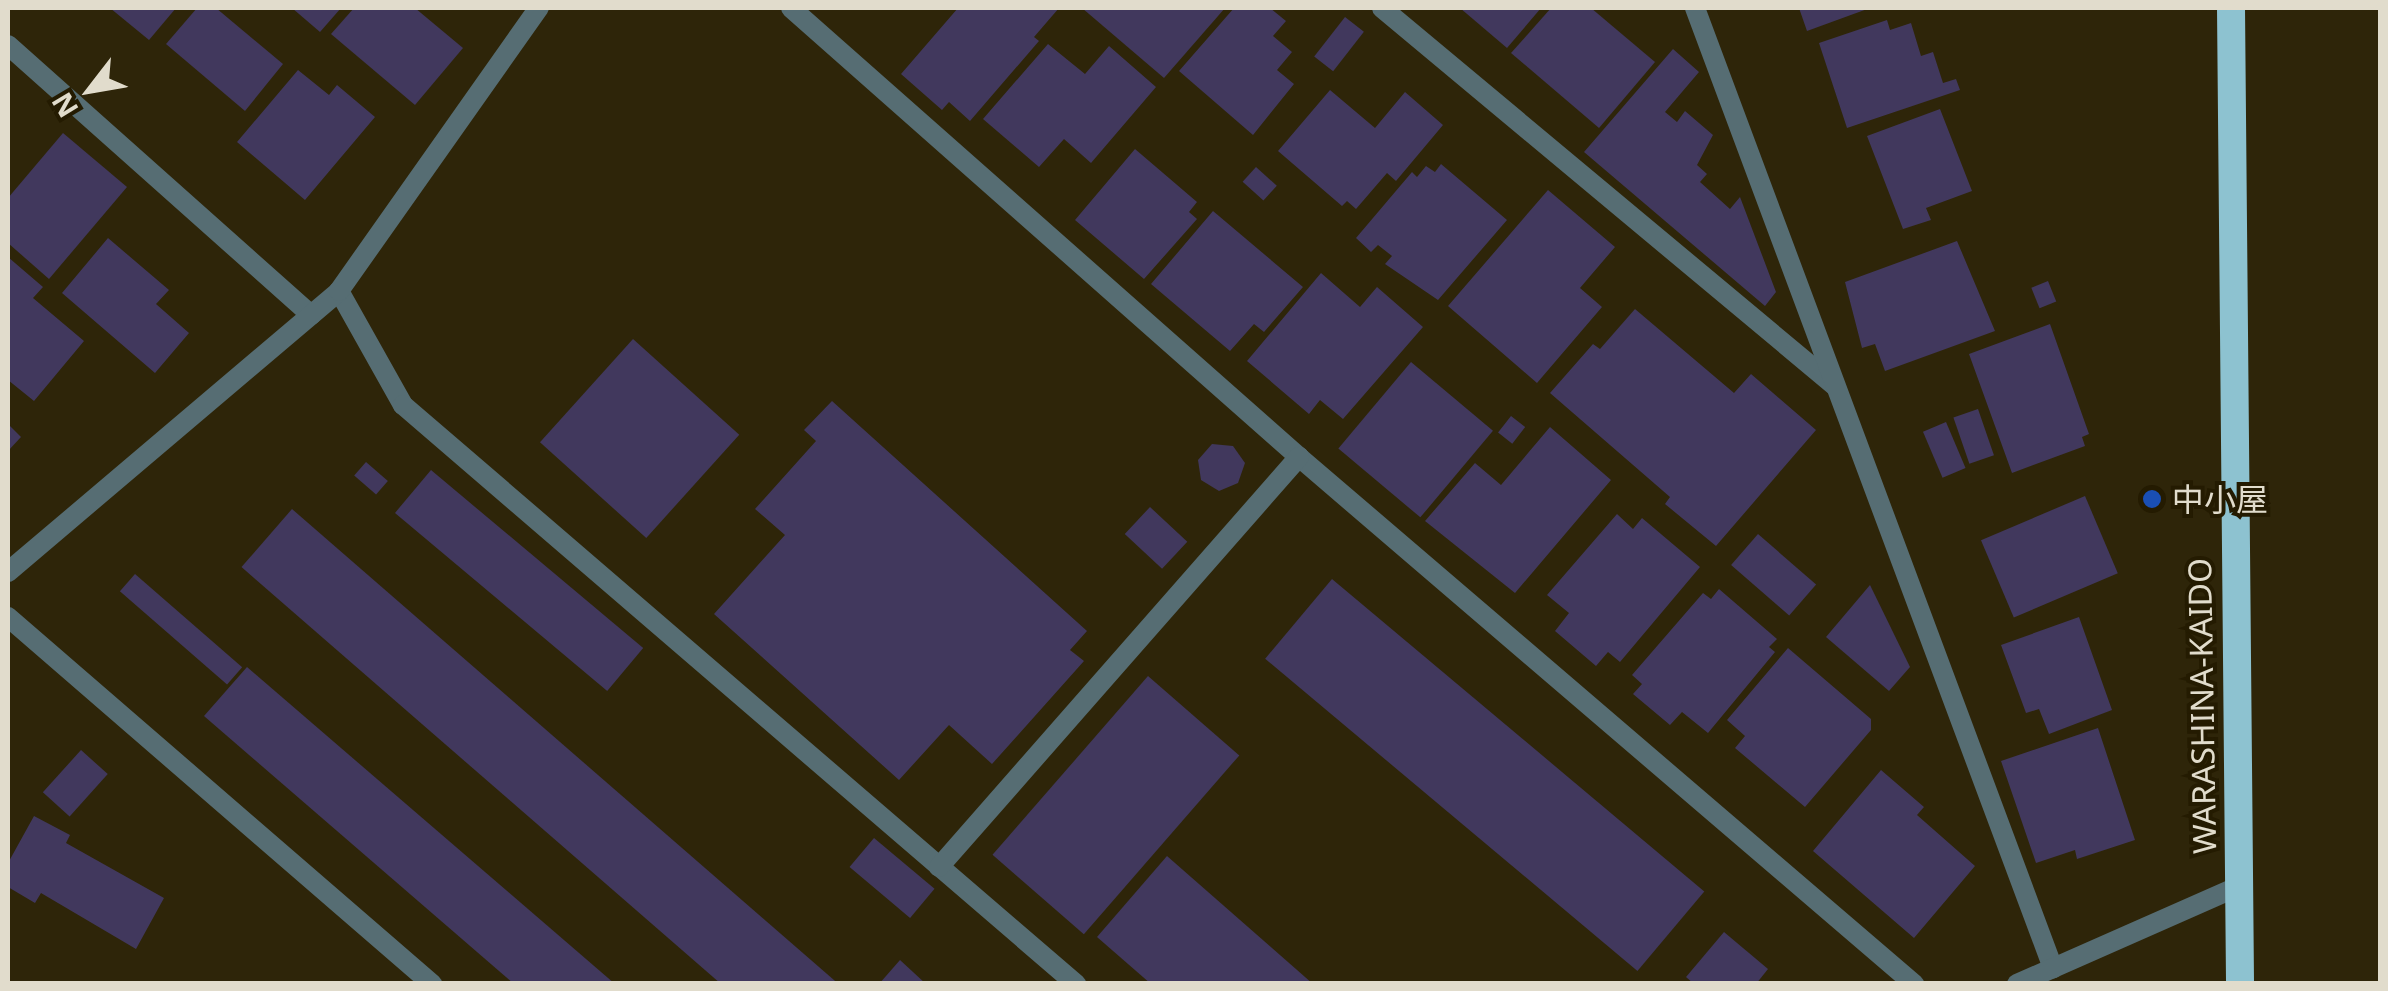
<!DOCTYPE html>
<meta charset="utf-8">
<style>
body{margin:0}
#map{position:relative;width:2388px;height:991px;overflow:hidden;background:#2e2509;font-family:"Noto Sans","Noto Sans JP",sans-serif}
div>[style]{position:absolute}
.building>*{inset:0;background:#41385d;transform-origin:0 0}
.minor>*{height:20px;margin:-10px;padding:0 10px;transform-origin:10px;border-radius:10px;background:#566d73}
.trunk>*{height:28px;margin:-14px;padding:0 14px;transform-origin:14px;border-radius:14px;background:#8dc2d0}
.dots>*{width:28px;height:28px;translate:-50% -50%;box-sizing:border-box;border:5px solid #241b01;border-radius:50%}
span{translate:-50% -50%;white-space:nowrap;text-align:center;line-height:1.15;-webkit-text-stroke:8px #241b01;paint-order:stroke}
.poi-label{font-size:32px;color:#e1dccc}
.left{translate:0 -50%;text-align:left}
.street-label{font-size:32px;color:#e1dccc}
.frame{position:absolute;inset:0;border:10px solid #e1dccc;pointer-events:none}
.north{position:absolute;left:40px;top:40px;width:100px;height:100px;-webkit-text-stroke:8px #241b01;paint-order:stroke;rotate:239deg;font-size:28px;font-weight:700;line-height:40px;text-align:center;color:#e1dccc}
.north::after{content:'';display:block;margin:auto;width:35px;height:45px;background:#e1dccc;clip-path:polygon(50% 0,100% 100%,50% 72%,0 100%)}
</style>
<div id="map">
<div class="building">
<div style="clip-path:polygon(110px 8px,176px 8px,149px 40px)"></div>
<div style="clip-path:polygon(197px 8px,216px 8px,283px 64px,245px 111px,166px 44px)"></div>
<div style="clip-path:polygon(292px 8px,341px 8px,320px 32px)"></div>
<div style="clip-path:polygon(354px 8px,415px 8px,463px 48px,415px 105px,331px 34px)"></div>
<div style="clip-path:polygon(958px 8px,1059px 8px,1034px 37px,1039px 41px,970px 121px,949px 102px,942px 110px,901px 74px)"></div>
<div style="clip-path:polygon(1082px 8px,1225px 8px,1164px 78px)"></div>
<div style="clip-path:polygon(1234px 8px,1270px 8px,1286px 21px,1273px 36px,1292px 52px,1277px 70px,1294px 84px,1253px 135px,1179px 71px)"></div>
<div style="clip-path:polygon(1460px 8px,1541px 8px,1507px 48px)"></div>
<div style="clip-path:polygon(1551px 8px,1591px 8px,1655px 62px,1599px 128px,1511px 53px)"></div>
<div style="clip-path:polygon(1799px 8px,1870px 8px,1807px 31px)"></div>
<div style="left:1345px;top:17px;width:24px;height:50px;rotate:38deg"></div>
<div style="clip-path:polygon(1887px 20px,1890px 30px,1911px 23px,1921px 56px,1933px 52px,1943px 83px,1956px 79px,1960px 90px,1847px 128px,1819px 43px)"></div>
<div style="clip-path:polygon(1048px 44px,1085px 74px,1109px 46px,1156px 87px,1091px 163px,1064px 139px,1039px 167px,983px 119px)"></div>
<div style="clip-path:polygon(1673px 49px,1699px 72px,1665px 112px,1677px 122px,1685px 111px,1713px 135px,1697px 165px,1707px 174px,1700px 182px,1730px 209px,1740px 197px,1776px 292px,1765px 306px,1584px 152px)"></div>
<div style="clip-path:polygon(298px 70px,329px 95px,337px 85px,375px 117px,305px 200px,237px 142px)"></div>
<div style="clip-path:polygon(1330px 90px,1375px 128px,1405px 92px,1443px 125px,1396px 181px,1387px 173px,1356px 209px,1347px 201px,1342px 206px,1278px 151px)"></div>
<div style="clip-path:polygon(1940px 109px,1972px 191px,1926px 208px,1931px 220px,1903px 229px,1867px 136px)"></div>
<div style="clip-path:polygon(63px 133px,127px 187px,49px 279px,8px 243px,8px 198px)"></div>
<div style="clip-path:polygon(1135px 149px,1197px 202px,1189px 212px,1197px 219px,1144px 279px,1075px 220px)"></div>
<div style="clip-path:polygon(1441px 164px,1507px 220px,1438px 300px,1385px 264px,1392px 256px,1378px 245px,1371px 252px,1356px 238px,1412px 172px,1417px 177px,1426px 166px,1435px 172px)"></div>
<div style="left:1256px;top:167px;width:28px;height:20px;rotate:42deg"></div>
<div style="clip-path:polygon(1548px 190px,1615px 247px,1580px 288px,1602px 307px,1537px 383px,1448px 306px)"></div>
<div style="clip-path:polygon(1213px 211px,1303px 287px,1264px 332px,1254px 324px,1230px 351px,1151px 284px)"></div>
<div style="clip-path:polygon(108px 238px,169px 290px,156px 304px,189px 333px,155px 373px,62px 293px)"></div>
<div style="clip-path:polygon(1957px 241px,1995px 331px,1885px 371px,1875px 344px,1862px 348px,1845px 282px)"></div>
<div style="clip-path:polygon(8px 257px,43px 287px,33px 298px,84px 341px,34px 401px,8px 380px)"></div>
<div style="clip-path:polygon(1321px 273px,1360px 307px,1377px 287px,1423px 327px,1343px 419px,1320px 400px,1309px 414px,1247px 361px)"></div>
<div style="left:2048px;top:281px;width:22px;height:18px;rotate:68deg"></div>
<div style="clip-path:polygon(1635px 309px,1734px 393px,1751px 374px,1816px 430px,1716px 546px,1665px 504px,1670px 497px,1550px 393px,1593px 344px,1600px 349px)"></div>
<div style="clip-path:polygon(2050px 324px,2089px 434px,2082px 437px,2085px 446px,2012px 473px,1969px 354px)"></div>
<div style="left:633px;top:339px;width:143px;height:139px;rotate:42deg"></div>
<div style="left:1411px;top:362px;width:107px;height:113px;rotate:40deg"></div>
<div style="clip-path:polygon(832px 401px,1087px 631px,1070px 650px,1084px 661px,992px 764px,949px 725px,899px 780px,714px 614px,785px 535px,755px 509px,816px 441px,804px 430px)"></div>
<div style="left:1978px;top:409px;width:49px;height:26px;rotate:71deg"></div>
<div style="left:1511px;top:416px;width:18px;height:21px;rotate:38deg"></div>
<div style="left:1946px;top:422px;width:50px;height:25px;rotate:67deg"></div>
<div style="clip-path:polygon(8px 424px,21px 437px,8px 451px)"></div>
<div style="clip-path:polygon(1550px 427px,1611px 480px,1515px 593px,1425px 521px,1475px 463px,1501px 485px)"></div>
<div style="clip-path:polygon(1212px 444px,1233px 446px,1245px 463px,1238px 483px,1219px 491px,1201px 480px,1198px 460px)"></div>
<div style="left:366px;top:462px;width:29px;height:18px;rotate:41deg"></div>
<div style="left:431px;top:470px;width:277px;height:56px;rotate:40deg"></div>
<div style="left:2085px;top:496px;width:84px;height:113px;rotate:67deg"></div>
<div style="left:1150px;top:507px;width:51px;height:37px;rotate:43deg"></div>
<div style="left:292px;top:509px;width:728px;height:77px;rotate:41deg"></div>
<div style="clip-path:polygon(1617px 514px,1633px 529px,1642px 518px,1700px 567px,1620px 662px,1608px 652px,1596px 666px,1555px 631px,1569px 613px,1547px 595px)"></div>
<div style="left:1758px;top:534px;width:77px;height:41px;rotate:41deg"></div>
<div style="left:135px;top:574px;width:142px;height:23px;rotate:41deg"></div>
<div style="left:1332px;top:579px;width:486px;height:104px;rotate:40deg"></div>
<div style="clip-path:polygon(1870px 585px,1910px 667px,1889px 691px,1826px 637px)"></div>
<div style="clip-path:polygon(1719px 589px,1777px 639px,1769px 647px,1775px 652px,1708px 733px,1682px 712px,1670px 725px,1633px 694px,1642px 684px,1632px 675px,1703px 593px,1711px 599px)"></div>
<div style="clip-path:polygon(2079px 617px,2112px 710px,2049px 734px,2039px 709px,2026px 713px,2001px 645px)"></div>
<div style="clip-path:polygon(1788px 648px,1871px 719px,1871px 730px,1805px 807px,1735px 748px,1745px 736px,1727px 720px)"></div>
<div style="clip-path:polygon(247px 667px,615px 984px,514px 984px,204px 716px)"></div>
<div style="left:1148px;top:676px;width:121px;height:237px;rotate:41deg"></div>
<div style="clip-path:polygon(2098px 728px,2135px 840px,2077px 859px,2075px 850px,2036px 863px,2001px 761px)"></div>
<div style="left:81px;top:750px;width:36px;height:57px;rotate:42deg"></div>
<div style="clip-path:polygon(1881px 770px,1924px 807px,1917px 815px,1975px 866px,1914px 938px,1813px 851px)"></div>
<div style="clip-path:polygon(34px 816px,70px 835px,66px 843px,164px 898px,136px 949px,41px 893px,35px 903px,8px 887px,8px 863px)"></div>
<div style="left:874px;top:838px;width:79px;height:38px;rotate:40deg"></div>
<div style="clip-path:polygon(1167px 856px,1313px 984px,1151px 984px,1097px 937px)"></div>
<div style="clip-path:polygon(1724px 932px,1768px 969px,1756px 984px,1694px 984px,1686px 977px)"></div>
<div style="clip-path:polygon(900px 960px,926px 984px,879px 984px)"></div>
</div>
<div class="minor">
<div style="left:791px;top:8px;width:678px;rotate:41.47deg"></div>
<div style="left:1299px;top:457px;width:810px;rotate:40.59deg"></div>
<div style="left:1382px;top:8px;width:590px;rotate:39.84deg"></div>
<div style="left:1695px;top:8px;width:1025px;rotate:69.55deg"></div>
<div style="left:8px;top:45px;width:406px;rotate:41.7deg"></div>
<div style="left:339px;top:291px;width:131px;rotate:60.7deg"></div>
<div style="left:403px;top:405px;width:888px;rotate:40.71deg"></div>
<div style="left:8px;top:572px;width:434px;rotate:-40.3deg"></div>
<div style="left:339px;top:291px;width:347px;rotate:-54.8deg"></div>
<div style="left:8px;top:617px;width:561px;rotate:40.88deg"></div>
<div style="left:939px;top:867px;width:546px;rotate:-48.72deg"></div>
<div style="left:2017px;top:984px;width:243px;rotate:-23.8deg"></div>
</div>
<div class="trunk">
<div style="left:2231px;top:8px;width:976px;rotate:89.47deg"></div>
</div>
<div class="dots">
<div style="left:2152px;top:499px;background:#1a4fb4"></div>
</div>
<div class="poi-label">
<span class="left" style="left:2172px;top:499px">中小屋</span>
</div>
<div class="street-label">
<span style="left:2202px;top:706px;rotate:-91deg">WARASHINA-KAIDO</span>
</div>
<div class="frame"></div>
<div class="north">N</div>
</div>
